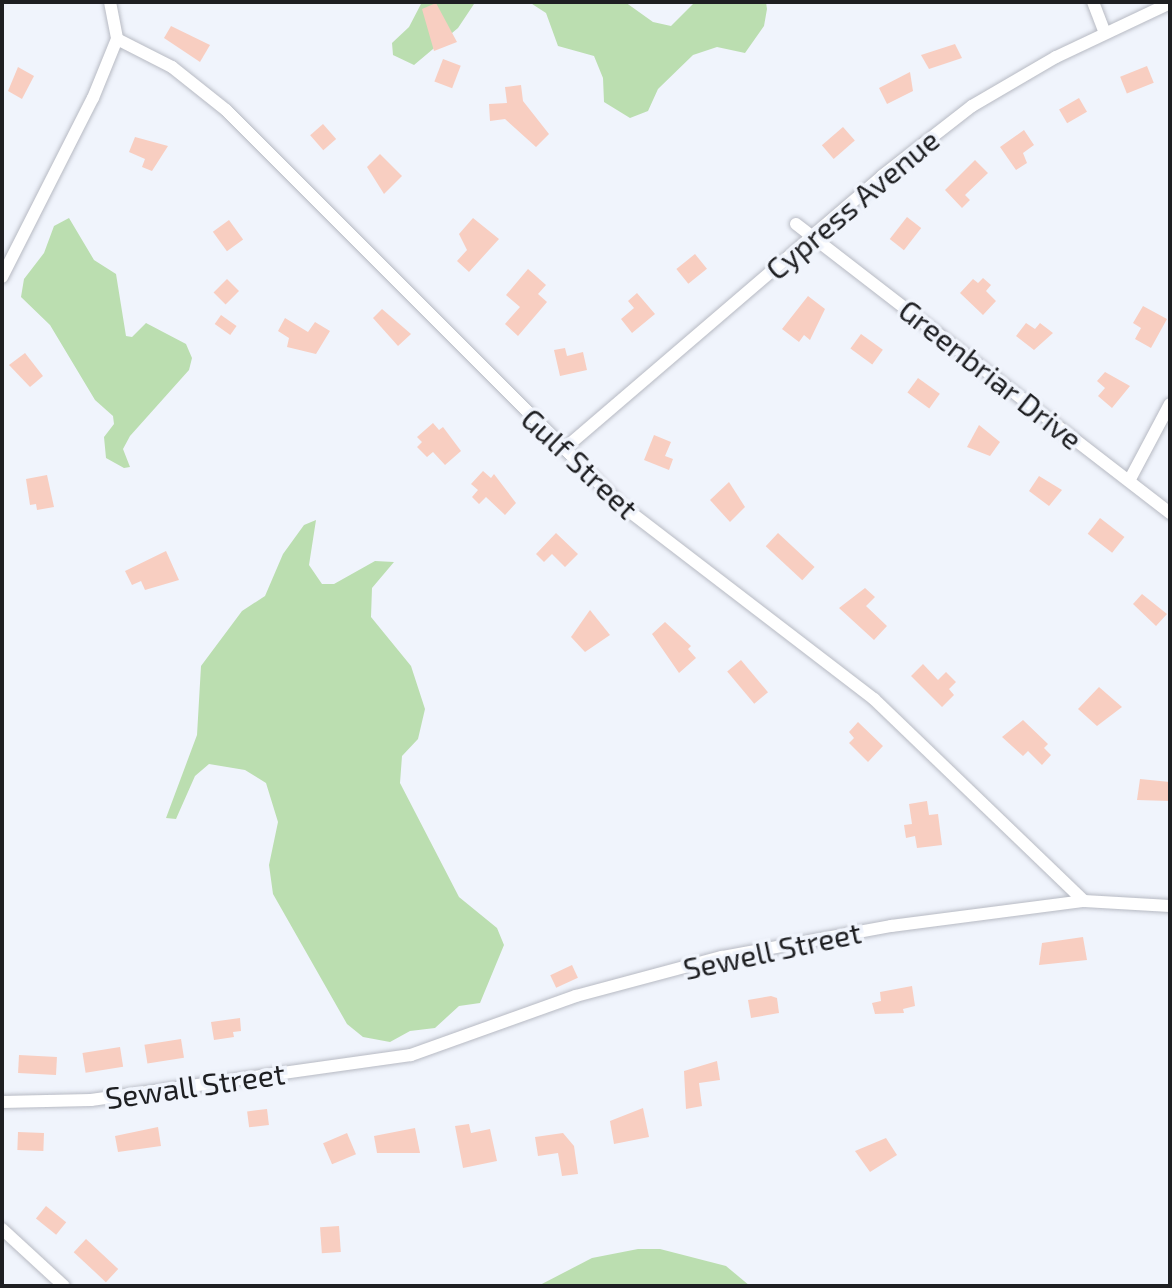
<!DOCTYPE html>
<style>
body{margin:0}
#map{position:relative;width:1172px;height:1288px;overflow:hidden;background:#f0f4fc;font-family:"Exo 2",sans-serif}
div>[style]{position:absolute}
.green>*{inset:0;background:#bbdeb0}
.building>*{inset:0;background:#f8cec1;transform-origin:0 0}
.roads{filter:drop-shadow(0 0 2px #b7bac3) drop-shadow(0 0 2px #b7bac3)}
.minor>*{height:12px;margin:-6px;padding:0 6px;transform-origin:6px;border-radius:6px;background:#fff}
span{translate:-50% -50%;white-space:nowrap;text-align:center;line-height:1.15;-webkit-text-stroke:7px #f0f4fc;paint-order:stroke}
.street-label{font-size:30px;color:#1e1f22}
.frame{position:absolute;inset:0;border:4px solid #1e1f22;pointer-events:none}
</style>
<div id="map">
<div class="green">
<div style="clip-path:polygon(422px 2px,487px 2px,474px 4px,458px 28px,414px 65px,393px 55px,392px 43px,409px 27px)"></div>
<div style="clip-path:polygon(529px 2px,625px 2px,653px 22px,671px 26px,695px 2px,766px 2px,767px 9px,764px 26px,745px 53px,717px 47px,693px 55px,658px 89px,648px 111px,630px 118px,604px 102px,603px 78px,594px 56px,558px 46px,546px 13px)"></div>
<div style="clip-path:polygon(69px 218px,94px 260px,116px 274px,126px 336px,132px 337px,146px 323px,186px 344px,192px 358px,189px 370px,130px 436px,123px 449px,130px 467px,124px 468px,106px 458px,104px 437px,114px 424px,113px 416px,95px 400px,50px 325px,21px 297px,24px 279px,44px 253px,54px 226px)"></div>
<div style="clip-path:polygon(316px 520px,309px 565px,322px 584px,334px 584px,375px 561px,394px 562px,372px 588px,371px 617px,411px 666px,425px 709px,418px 739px,402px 756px,400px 783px,459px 897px,497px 928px,504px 945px,480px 1003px,459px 1006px,435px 1028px,410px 1031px,390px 1042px,363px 1037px,347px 1024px,273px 894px,269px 865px,278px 822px,266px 783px,245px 770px,209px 764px,195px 776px,176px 819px,166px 818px,197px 735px,201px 666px,242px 611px,265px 596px,283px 554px,304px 525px)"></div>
<div style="clip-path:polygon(638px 1249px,660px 1249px,726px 1266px,750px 1286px,538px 1286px,592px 1258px)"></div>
</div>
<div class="building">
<div style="clip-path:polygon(436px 3px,457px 42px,434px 51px,422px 9px)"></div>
<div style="clip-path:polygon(171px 26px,210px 45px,200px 62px,164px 38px)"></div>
<div style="clip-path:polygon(955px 44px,962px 58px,929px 69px,921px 55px)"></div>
<div style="left:443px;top:59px;width:19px;height:24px;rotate:21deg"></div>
<div style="left:1147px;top:66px;width:18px;height:29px;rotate:68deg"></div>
<div style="clip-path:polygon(18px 67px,34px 76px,22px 99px,8px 91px)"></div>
<div style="clip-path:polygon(910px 72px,913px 91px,887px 104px,879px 88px)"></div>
<div style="clip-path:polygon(521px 85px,523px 101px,549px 134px,536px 147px,505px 119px,490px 121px,489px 104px,507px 103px,505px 87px)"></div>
<div style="left:1079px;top:98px;width:16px;height:23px;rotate:60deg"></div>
<div style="left:323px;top:124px;width:20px;height:17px;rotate:49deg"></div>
<div style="left:843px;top:127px;width:18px;height:28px;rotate:49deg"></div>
<div style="clip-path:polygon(1024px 130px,1034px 145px,1023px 153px,1027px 163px,1016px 170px,1000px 147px)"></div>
<div style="clip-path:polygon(135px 137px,168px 146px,152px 171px,142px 167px,145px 159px,129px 152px)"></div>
<div style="clip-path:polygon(380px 154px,402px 176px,384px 194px,367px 167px)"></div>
<div style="clip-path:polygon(975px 160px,988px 173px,965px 195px,970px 200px,962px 208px,945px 190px)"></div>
<div style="left:907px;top:217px;width:18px;height:28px;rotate:38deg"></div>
<div style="clip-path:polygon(473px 218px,499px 239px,469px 272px,457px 261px,467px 250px,459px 234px)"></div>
<div style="left:229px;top:220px;width:24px;height:20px;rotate:54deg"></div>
<div style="left:695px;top:254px;width:19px;height:24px;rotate:51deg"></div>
<div style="clip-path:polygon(528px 269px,546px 285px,538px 294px,547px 302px,518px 336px,505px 324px,520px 307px,506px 295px)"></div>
<div style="clip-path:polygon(983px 278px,991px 285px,986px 291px,996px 301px,983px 315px,960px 293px,973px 279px,978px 283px)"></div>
<div style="left:227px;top:279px;width:17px;height:19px;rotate:45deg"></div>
<div style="clip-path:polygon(637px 293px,655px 314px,632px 333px,621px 319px,634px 308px,628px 301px)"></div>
<div style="clip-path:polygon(808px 296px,825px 309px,810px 340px,804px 335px,799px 342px,782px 329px)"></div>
<div style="clip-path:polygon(1143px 306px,1167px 319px,1151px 348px,1135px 339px,1141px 328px,1133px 323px)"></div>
<div style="clip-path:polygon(382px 309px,411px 334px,398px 346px,373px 318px)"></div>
<div style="left:221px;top:315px;width:19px;height:11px;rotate:35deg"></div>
<div style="clip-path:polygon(285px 318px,308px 332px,315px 322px,330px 331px,316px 354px,287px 347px,289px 338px,278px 331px)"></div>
<div style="clip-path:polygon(1026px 323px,1035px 329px,1040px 323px,1053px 333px,1034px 350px,1016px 336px)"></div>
<div style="left:861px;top:334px;width:27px;height:18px;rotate:36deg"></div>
<div style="clip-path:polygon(565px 348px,567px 356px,583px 352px,587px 370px,560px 376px,554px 350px)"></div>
<div style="clip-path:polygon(25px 353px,43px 376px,30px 387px,9px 365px)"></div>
<div style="clip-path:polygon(1105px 372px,1130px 386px,1112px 408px,1098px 396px,1105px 388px,1097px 381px)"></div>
<div style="left:918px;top:378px;width:27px;height:18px;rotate:36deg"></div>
<div style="clip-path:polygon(433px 423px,439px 430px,443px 427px,461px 451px,445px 465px,433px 452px,427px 457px,417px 447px,422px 442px,417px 437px)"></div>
<div style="clip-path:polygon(979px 425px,1000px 442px,990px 456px,967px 447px)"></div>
<div style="clip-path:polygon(654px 435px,671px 442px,665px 456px,673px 459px,669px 470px,644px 460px)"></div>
<div style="clip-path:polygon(483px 471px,491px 478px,494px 474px,516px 503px,505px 515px,486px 497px,479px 504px,472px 497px,478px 490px,471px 484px)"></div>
<div style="clip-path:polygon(47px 475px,54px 507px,37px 510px,36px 504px,30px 505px,26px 479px)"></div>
<div style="clip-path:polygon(1039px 476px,1062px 490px,1049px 506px,1029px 491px)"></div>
<div style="clip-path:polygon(729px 482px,745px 507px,730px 522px,710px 500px)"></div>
<div style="left:1100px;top:518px;width:31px;height:20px;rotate:38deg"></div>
<div style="clip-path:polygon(556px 533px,578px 554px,565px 567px,552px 554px,544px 562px,536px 554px)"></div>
<div style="left:778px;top:533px;width:50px;height:18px;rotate:43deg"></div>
<div style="clip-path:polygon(166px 551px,179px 580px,145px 590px,141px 581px,132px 585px,125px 571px)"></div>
<div style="clip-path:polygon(865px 588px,875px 597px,866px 606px,887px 626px,874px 640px,839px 608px)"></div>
<div style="clip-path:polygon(1142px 594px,1167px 614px,1156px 626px,1133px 604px)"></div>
<div style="clip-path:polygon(590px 610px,610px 635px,585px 652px,571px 637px)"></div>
<div style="clip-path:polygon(665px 622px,691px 646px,688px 649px,696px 658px,679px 673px,652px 634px)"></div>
<div style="left:741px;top:660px;width:42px;height:18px;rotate:50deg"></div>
<div style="clip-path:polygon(923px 664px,938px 680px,946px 672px,956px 682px,949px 689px,954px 695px,942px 707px,911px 676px)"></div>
<div style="clip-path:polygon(1099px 687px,1122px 707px,1097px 726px,1078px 709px)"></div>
<div style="clip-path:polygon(1023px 720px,1048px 744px,1044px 748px,1051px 755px,1042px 765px,1028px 751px,1023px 756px,1002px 737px)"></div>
<div style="clip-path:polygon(858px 722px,883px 746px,868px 762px,849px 743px,854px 738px,849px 732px)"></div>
<div style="clip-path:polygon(1140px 779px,1170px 782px,1170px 801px,1137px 800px)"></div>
<div style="clip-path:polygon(927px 801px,929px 815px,938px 814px,942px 845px,917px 848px,915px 836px,906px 838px,904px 825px,912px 824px,909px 804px)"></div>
<div style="clip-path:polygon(1083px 937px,1087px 960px,1039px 965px,1042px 943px)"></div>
<div style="left:572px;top:965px;width:14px;height:24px;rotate:65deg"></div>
<div style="clip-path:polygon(912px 986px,915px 1006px,903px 1009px,904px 1013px,875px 1014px,872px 1003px,881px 1001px,880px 992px)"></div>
<div style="clip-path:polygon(771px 996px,777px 998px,779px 1013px,751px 1018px,748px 1000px)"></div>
<div style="clip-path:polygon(240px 1018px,241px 1031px,233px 1032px,234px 1037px,214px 1040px,211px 1022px)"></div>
<div style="left:181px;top:1039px;width:19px;height:37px;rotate:81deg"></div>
<div style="left:120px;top:1047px;width:20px;height:38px;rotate:81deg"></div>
<div style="left:19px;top:1055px;width:38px;height:18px;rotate:3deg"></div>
<div style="clip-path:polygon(717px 1061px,720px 1080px,699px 1083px,702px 1106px,686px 1109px,684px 1071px)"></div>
<div style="clip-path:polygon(643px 1108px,649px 1137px,614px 1144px,610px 1121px)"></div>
<div style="left:267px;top:1109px;width:16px;height:20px;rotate:83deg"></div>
<div style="clip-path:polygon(469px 1124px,471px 1133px,490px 1129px,497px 1161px,463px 1168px,455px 1126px)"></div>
<div style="clip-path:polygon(158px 1127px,161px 1146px,118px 1152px,115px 1136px)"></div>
<div style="clip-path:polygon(415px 1128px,420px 1153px,377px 1153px,374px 1136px)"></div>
<div style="left:18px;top:1132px;width:26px;height:18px;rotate:2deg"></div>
<div style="left:347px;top:1133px;width:23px;height:26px;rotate:67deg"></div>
<div style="clip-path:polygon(563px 1133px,574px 1146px,578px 1174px,562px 1176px,558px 1153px,538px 1156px,535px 1137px)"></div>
<div style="clip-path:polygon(886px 1138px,897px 1155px,870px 1172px,855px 1151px)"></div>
<div style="left:46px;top:1206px;width:26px;height:16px;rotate:39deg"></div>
<div style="left:339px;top:1226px;width:26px;height:19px;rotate:86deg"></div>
<div style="left:86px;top:1239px;width:44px;height:18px;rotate:43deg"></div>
</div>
<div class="roads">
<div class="minor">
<div style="left:110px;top:2px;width:38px;rotate:79deg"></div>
<div style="left:117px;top:39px;width:62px;rotate:27deg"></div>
<div style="left:172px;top:67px;width:69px;rotate:38.5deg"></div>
<div style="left:226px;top:110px;width:559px;rotate:45deg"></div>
<div style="left:621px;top:505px;width:319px;rotate:37.5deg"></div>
<div style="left:874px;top:699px;width:291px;rotate:43.9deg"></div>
<div style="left:1093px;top:2px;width:33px;rotate:69deg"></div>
<div style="left:796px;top:224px;width:473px;rotate:37.7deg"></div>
<div style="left:2px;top:277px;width:201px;rotate:-63.1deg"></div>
<div style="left:93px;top:98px;width:64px;rotate:-67.9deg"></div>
<div style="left:564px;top:449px;width:419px;rotate:-40.6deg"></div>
<div style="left:882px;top:176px;width:114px;rotate:-37.9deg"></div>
<div style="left:972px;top:106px;width:97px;rotate:-30.3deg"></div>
<div style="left:1056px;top:57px;width:126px;rotate:-25.3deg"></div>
<div style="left:1129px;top:481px;width:87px;rotate:-62deg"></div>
<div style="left:2px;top:1102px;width:89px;rotate:-1.3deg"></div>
<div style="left:91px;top:1100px;width:323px;rotate:-8deg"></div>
<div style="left:411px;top:1055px;width:175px;rotate:-19.7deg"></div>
<div style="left:576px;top:996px;width:151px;rotate:-15deg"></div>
<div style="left:722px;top:957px;width:172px;rotate:-10.4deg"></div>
<div style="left:891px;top:926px;width:195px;rotate:-7.4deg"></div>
<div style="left:1084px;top:901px;width:86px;rotate:3.3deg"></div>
<div style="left:2px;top:1229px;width:84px;rotate:42.6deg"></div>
</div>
</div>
<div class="street-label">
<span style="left:852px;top:204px;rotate:-40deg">Cypress Avenue</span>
<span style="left:991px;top:374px;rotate:38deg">Greenbriar Drive</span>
<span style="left:580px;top:463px;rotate:43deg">Gulf Street</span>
<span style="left:772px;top:950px;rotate:-12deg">Sewell Street</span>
<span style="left:195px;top:1085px;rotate:-8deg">Sewall Street</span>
</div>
<div class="frame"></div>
</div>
